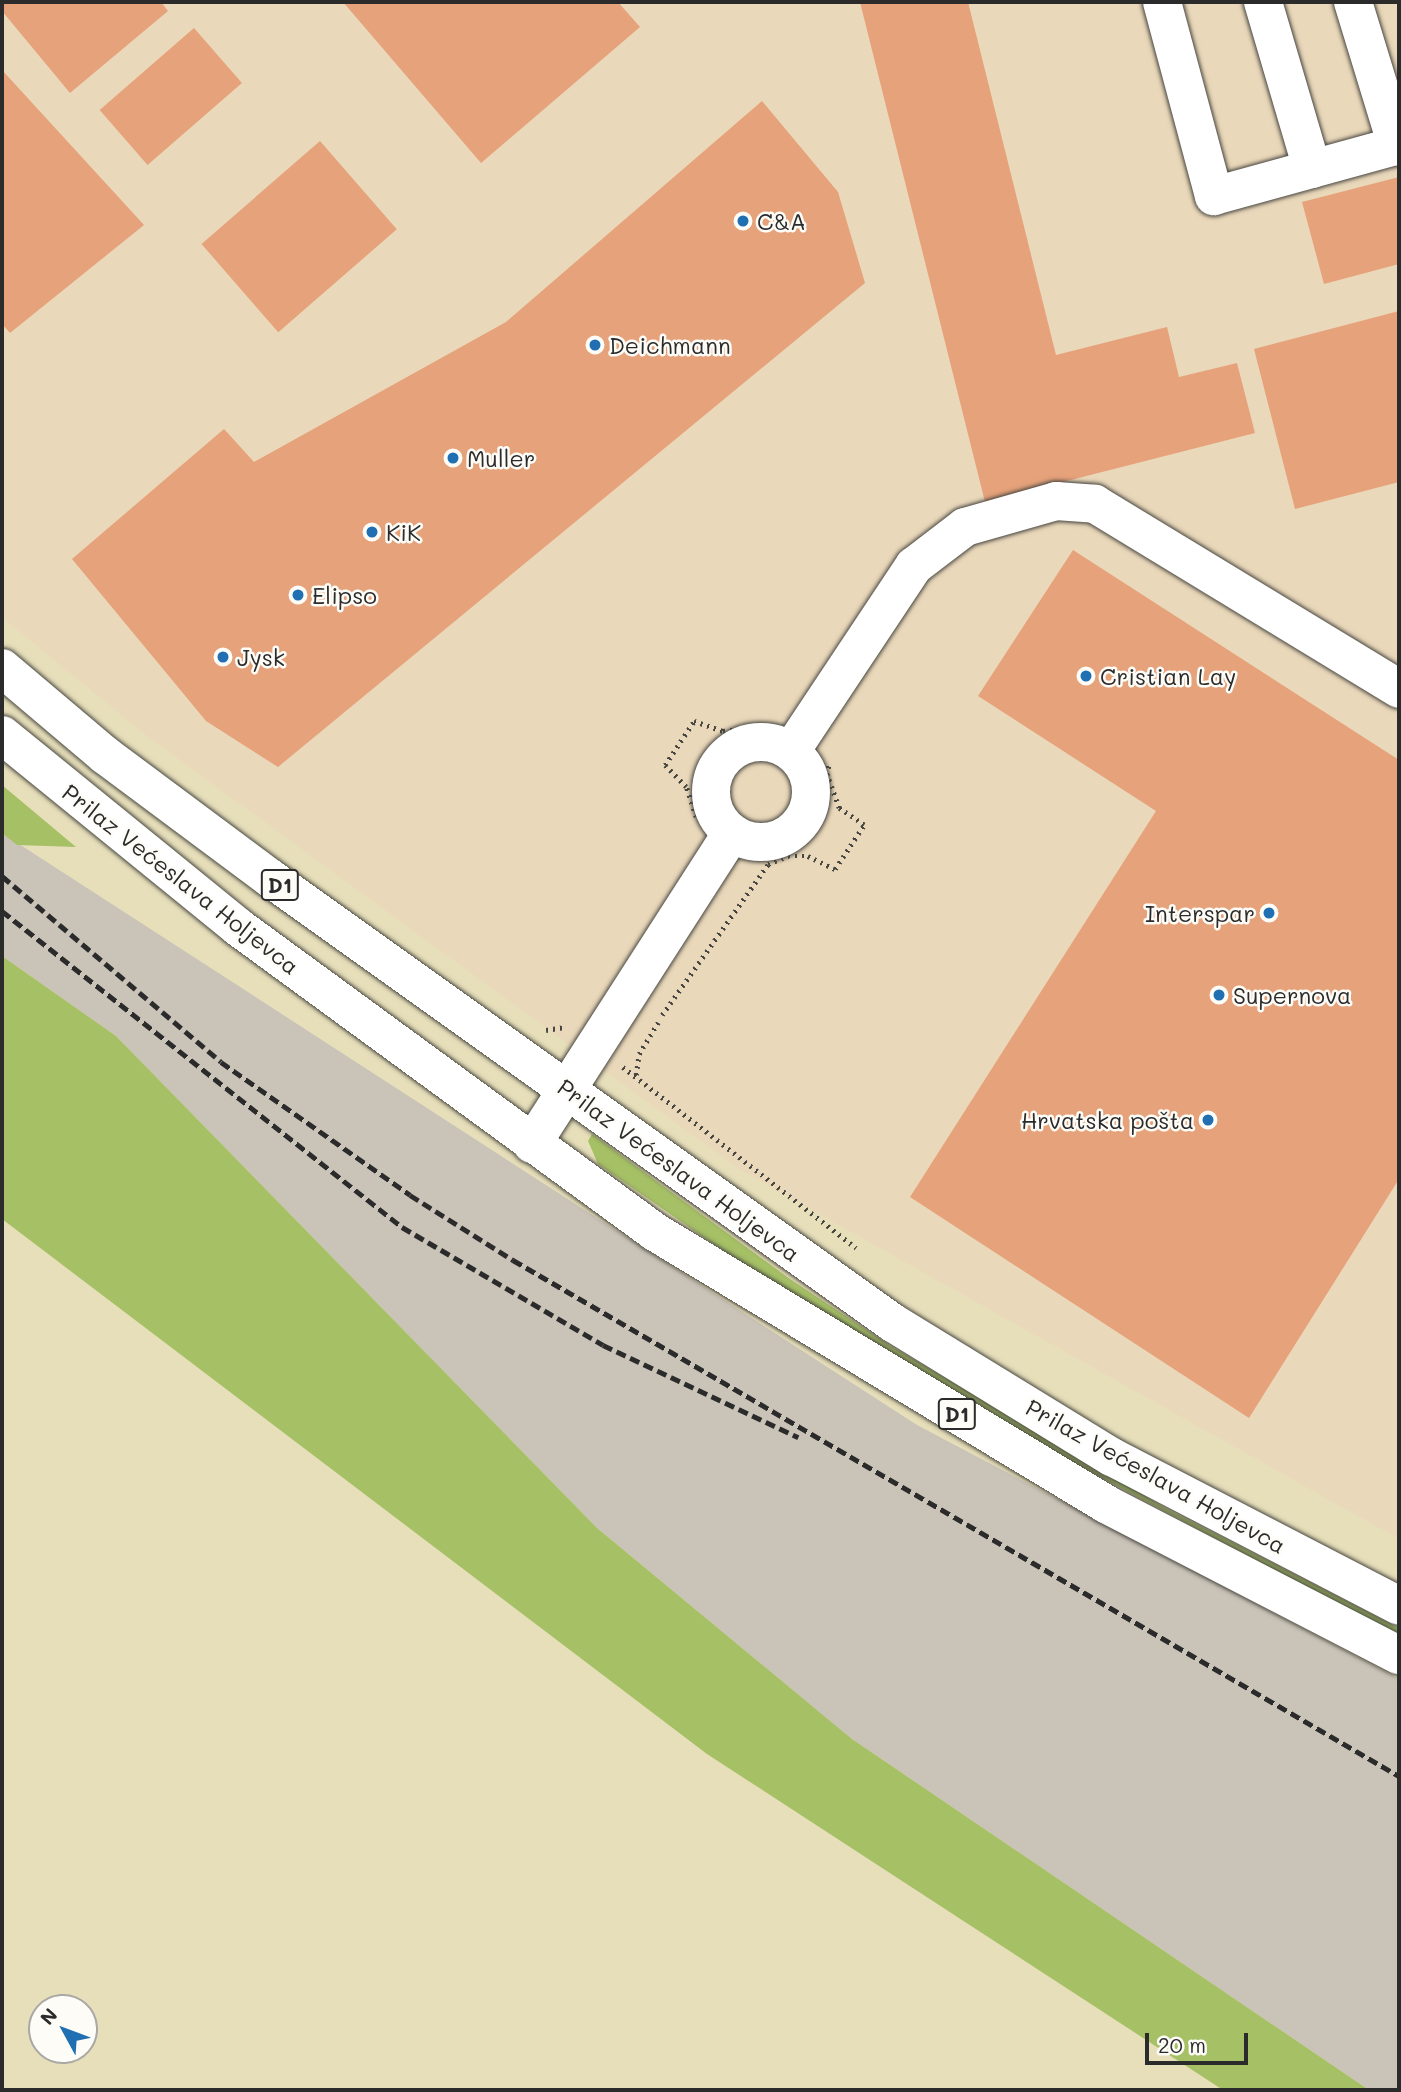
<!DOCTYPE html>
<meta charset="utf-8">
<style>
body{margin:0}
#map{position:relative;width:1401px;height:2092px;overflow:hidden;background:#e7dfba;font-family:Mali,sans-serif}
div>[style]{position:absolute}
.built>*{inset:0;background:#ead8ba}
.industrial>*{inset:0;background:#cac3b8}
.green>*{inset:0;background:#a6c066}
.building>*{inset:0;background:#e6a27a;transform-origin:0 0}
.path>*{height:4.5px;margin-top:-2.25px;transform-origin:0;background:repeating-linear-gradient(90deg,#474640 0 2px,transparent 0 7px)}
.roads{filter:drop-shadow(0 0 2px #474640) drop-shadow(0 0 2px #474640)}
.minor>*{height:38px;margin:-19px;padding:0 19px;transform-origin:19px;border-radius:19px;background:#fff}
.minor>.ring{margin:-19px;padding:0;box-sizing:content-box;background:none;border:38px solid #fff;border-radius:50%}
.highway>*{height:38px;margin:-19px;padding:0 19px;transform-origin:19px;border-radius:19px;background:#fff}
.rail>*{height:5px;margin-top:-2.5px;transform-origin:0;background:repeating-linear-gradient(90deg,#2b2b2b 0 10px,transparent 0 15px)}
.dots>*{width:19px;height:19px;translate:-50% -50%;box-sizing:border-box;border:4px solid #fdfcf7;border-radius:50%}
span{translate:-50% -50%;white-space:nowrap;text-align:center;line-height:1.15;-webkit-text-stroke:5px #fdfcf7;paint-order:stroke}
.shield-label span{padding:2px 5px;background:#fdfcf7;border:2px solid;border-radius:5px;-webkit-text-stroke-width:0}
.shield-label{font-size:21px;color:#2b2b2b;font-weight:700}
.poi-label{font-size:23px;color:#2b2b2b}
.left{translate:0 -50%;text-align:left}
.right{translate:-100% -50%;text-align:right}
.street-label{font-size:23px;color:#2b2b2b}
.frame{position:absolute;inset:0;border:4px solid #2b2b2b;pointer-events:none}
.north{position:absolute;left:28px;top:1994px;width:70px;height:70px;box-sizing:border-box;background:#fdfcf7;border:2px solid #a9a8a5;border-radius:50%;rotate:311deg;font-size:19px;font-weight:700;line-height:28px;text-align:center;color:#2b2b2b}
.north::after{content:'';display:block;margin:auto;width:24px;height:32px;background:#1f6fb2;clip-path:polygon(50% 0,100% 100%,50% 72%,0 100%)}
.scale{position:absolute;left:1145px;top:2033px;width:103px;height:32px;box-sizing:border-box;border:4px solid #2b2b2b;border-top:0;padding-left:9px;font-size:21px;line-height:24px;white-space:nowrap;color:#2b2b2b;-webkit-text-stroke:5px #fdfcf7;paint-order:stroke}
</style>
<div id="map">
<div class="built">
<div style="clip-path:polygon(2px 2px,1399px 2px,1399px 1539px,739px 1169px,143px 733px,2px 617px)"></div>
</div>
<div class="industrial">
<div style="clip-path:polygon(2px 833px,917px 1425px,1399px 1679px,1399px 2090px,1369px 2090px,852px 1739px,597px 1528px,116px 1036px,2px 956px)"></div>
</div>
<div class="green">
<div style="clip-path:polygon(2px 785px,76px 847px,17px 845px,2px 833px)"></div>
<div style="clip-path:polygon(2px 956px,116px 1036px,597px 1528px,852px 1739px,1369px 2090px,1223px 2090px,707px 1754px,2px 1219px)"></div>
<div style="clip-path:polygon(592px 1134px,790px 1279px,889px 1345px,1165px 1508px,1399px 1628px,1399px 1636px,1012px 1430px,725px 1252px,598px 1164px,588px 1141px)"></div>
</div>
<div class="building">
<div style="clip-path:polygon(2px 2px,161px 2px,168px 11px,70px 93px,2px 11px)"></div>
<div style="clip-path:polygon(343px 2px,618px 2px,640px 27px,481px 163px)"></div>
<div style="clip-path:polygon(860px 2px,968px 2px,1056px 355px,1167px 327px,1179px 377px,1237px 363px,1255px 433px,985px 502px)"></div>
<div style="left:194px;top:28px;width:73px;height:125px;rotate:49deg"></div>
<div style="clip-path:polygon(2px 70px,144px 225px,10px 333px,2px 324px)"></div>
<div style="clip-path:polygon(762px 101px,838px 192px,865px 283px,278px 767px,206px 721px,72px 559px,224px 429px,254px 462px,506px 322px)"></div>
<div style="left:320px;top:141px;width:117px;height:157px;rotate:49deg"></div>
<div style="clip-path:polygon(1399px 177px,1399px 264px,1324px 284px,1302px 202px)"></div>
<div style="clip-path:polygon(1399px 311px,1399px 482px,1295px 509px,1254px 349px)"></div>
<div style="clip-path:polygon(1073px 550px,1399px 760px,1399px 1179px,1249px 1418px,910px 1197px,1156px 811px,978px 696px)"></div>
</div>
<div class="path">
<div style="left:696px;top:817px;width:32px;rotate:-108deg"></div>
<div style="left:686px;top:787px;width:30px;rotate:-134deg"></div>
<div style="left:665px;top:765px;width:53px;rotate:-56.6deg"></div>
<div style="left:694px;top:721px;width:31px;rotate:19deg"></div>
<div style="left:723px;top:731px;width:39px;rotate:-7deg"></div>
<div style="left:662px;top:1015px;width:184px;rotate:-54.9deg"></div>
<div style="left:768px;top:864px;width:22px;rotate:-22deg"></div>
<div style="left:788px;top:856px;width:20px"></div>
<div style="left:808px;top:856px;width:30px;rotate:26deg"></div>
<div style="left:835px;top:869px;width:53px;rotate:-56.6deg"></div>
<div style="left:864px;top:825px;width:30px;rotate:-146deg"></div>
<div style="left:839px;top:808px;width:35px;rotate:-110deg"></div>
<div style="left:827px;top:775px;width:12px;rotate:-81deg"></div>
<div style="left:546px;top:1030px;width:19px;rotate:-9deg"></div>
<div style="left:623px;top:1067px;width:295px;rotate:37.8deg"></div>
<div style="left:636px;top:1075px;width:21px;rotate:-82deg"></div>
<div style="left:639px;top:1054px;width:37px;rotate:-59deg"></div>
</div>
<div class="roads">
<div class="minor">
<div style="left:1162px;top:2px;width:201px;rotate:75deg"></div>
<div style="left:1214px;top:196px;width:192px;rotate:-15.4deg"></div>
<div style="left:1263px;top:2px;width:174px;rotate:73.6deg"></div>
<div style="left:1353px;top:2px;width:151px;rotate:73deg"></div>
<div class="ring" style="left:711px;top:742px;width:62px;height:62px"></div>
<div style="left:791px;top:751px;width:222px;rotate:-56.4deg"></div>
<div style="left:914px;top:566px;width:64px;rotate:-37.4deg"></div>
<div style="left:965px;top:527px;width:95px;rotate:-15.9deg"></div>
<div style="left:1056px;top:501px;width:39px;rotate:4deg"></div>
<div style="left:1095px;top:504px;width:356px;rotate:31.3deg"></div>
<div style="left:532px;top:1144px;width:370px;rotate:-57.3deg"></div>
</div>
<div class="highway">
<div style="left:2px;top:668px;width:135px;rotate:40.2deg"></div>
<div style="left:105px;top:755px;width:206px;rotate:36.7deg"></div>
<div style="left:270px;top:878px;width:766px;rotate:35.54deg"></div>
<div style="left:893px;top:1323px;width:257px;rotate:31.5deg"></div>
<div style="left:1112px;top:1457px;width:323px;rotate:27.4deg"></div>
<div style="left:2px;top:735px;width:304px;rotate:39.1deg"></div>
<div style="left:238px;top:927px;width:517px;rotate:36.18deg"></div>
<div style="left:655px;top:1232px;width:527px;rotate:31.09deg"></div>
<div style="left:1106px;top:1504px;width:330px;rotate:27.3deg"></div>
</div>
</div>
<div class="rail">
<div style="left:2px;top:876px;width:287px;rotate:40.3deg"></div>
<div style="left:221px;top:1062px;width:231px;rotate:35.1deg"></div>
<div style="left:410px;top:1195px;width:122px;rotate:32.3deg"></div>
<div style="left:513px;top:1260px;width:1025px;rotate:30.22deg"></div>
<div style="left:2px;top:911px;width:510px;rotate:38.31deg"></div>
<div style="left:402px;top:1227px;width:233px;rotate:30.4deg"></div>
<div style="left:603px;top:1345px;width:216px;rotate:25.3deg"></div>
</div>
<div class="dots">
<div style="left:743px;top:221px;background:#1f6fb2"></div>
<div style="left:595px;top:345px;background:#1f6fb2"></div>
<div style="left:453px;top:458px;background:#1f6fb2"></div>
<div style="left:372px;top:532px;background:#1f6fb2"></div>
<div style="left:298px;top:595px;background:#1f6fb2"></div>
<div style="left:223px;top:657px;background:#1f6fb2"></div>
<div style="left:1086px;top:676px;background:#1f6fb2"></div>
<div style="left:1269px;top:913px;background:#1f6fb2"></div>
<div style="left:1219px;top:995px;background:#1f6fb2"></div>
<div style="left:1208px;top:1120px;background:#1f6fb2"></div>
</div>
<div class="shield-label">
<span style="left:280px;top:885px">D1</span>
<span style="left:957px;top:1414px">D1</span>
</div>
<div class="poi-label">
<span class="left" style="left:757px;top:221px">C&amp;A</span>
<span class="left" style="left:609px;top:345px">Deichmann</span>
<span class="left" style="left:467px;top:458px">Muller</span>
<span class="left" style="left:386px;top:532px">KiK</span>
<span class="left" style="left:312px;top:595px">Elipso</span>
<span class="left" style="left:237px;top:657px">Jysk</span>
<span class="left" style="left:1100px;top:676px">Cristian Lay</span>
<span class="right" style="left:1255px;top:913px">Interspar</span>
<span class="left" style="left:1233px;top:995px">Supernova</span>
<span class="right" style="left:1194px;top:1120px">Hrvatska pošta</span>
</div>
<div class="street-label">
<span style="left:181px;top:879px;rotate:38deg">Prilaz Većeslava Holjevca</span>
<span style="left:679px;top:1170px;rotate:36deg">Prilaz Većeslava Holjevca</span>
<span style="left:1156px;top:1476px;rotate:29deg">Prilaz Većeslava Holjevca</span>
</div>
<div class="frame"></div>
<div class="north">N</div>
<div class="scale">20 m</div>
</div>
